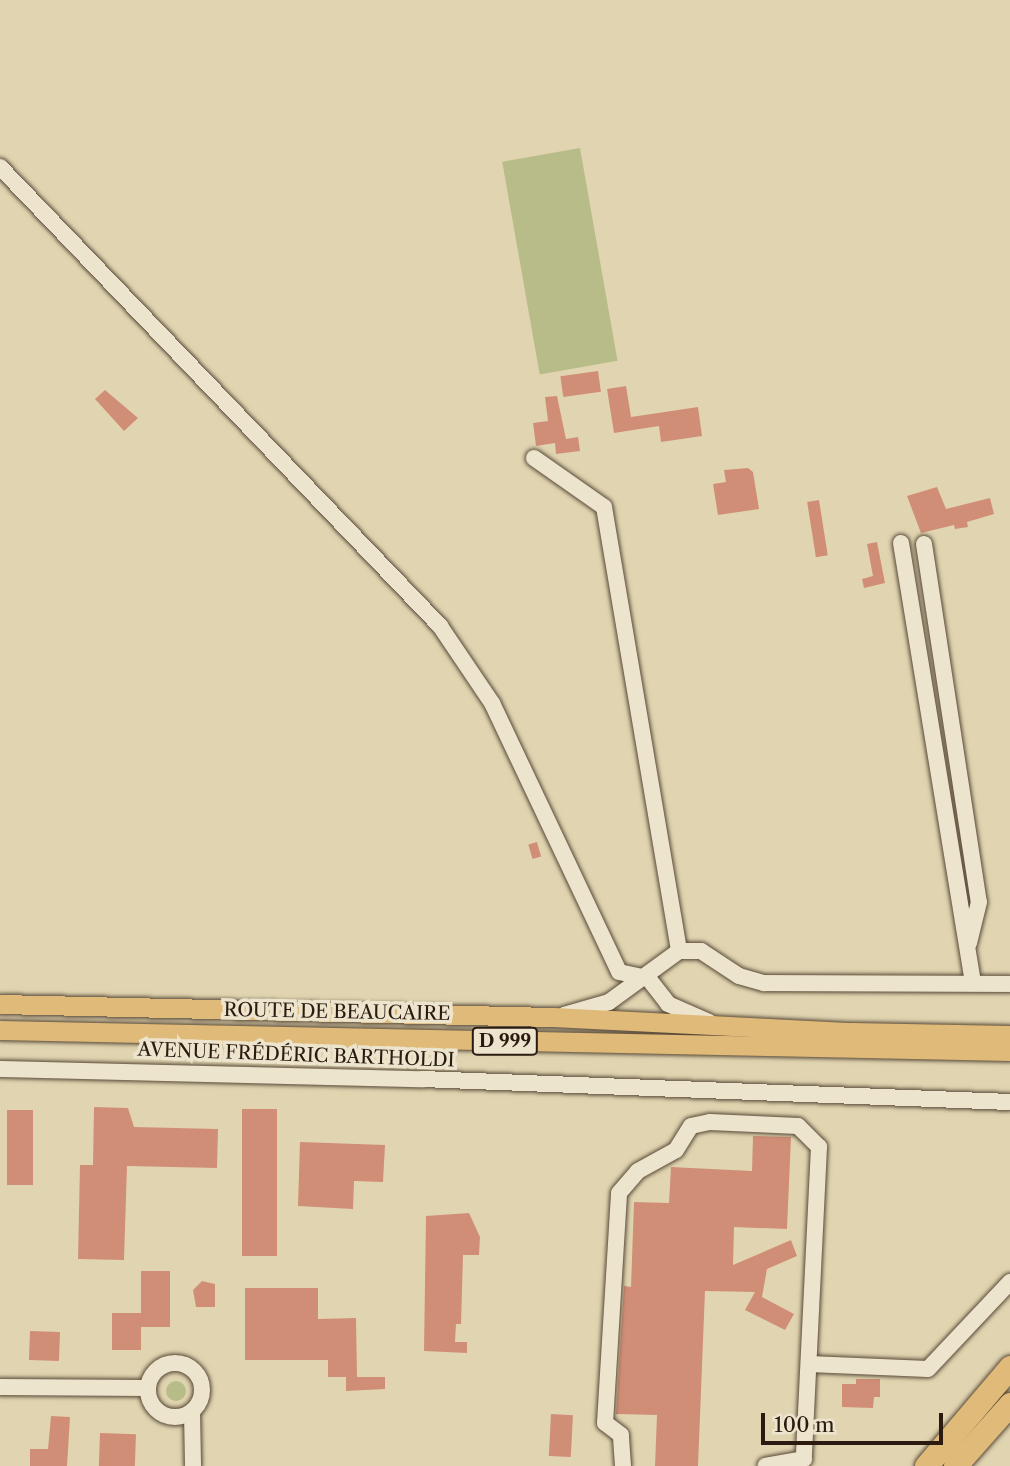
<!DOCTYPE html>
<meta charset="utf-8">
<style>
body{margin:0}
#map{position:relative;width:1010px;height:1466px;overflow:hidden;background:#e1d5b1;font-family:"Libre Caslon Text",serif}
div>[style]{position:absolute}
.green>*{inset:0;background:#b8bc88;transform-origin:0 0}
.round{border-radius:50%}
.building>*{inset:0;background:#d18e77;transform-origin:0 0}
.roads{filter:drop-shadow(0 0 2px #584938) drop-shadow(0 0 2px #584938)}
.minor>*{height:16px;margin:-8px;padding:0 8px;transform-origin:8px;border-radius:8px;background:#ece4cc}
.minor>.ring{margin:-8px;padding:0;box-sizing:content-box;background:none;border:16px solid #ece4cc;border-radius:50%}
.major>*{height:19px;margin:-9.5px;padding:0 9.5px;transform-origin:9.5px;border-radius:9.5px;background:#e0ba78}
.highway>*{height:23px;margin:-11.5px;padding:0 11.5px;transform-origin:11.5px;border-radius:11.5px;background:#e0ba78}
span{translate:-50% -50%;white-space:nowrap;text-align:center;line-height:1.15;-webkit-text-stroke:7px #ece4cc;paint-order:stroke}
.shield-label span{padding:2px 5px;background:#ece4cc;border:2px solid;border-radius:5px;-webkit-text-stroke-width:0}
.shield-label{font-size:18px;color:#2b1a0f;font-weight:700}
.street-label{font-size:19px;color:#2b1a0f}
.scale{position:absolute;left:761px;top:1413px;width:182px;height:32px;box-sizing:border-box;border:4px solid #2b1a0f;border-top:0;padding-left:9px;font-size:21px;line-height:24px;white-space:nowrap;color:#2b1a0f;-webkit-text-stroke:5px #ece4cc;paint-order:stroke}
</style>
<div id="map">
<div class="green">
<div style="left:580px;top:148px;width:216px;height:79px;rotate:80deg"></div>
<div class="round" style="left:166px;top:1381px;width:20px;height:20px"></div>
</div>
<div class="building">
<div style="left:598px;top:371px;width:21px;height:38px;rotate:82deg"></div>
<div style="clip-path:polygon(626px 386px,631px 417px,698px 407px,702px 436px,661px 442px,659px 426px,614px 433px,607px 389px)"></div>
<div style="clip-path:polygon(105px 390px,138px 418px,124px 431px,95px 399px)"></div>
<div style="clip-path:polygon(557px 396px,566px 439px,578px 437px,580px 451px,556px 454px,555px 443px,536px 446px,533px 423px,548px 421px,545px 397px)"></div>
<div style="clip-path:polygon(748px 468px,753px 472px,759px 509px,718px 515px,713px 484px,726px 482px,724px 470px)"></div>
<div style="clip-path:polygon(937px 487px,946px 509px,990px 498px,994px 514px,967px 522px,968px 527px,955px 529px,954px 525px,921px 533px,907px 496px)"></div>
<div style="left:819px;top:500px;width:56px;height:12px;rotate:81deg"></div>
<div style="clip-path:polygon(877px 542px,885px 583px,864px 588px,862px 579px,873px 576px,867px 544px)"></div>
<div style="left:537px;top:842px;width:15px;height:9px;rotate:74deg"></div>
<div style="clip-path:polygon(94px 1107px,128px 1108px,134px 1127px,218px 1129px,217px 1168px,127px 1166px,124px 1260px,78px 1259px,80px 1165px,93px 1165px)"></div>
<div style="left:242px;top:1109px;width:35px;height:147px"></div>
<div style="left:7px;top:1110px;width:26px;height:75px"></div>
<div style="clip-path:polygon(753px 1136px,791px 1137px,787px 1229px,734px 1227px,733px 1265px,791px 1240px,797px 1256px,767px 1269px,762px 1297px,794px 1314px,785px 1330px,745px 1310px,755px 1292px,705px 1291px,698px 1466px,655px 1466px,657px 1415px,616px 1414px,624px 1286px,631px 1287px,634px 1202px,669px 1203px,671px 1167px,752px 1171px)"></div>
<div style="clip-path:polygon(300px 1142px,385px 1145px,383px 1182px,354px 1181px,353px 1209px,298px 1206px)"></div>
<div style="clip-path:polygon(469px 1213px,480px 1237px,479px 1255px,463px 1255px,461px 1324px,456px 1324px,455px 1342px,467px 1342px,467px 1353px,424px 1351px,426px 1216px)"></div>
<div style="clip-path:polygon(141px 1271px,170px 1271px,170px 1327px,141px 1327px,141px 1350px,112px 1350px,112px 1313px,141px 1313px)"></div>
<div style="clip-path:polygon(202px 1281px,215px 1284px,215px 1307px,196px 1307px,193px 1290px)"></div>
<div style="clip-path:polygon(245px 1288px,318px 1288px,318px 1319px,356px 1318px,357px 1377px,385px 1377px,385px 1389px,346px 1391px,346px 1377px,328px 1377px,328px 1360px,245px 1360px)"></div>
<div style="left:30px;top:1331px;width:30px;height:29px;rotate:2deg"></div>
<div style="clip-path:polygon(856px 1379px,880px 1379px,880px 1397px,874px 1397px,873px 1408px,842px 1407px,842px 1384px,856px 1384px)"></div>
<div style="left:551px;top:1414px;width:22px;height:42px;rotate:3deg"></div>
<div style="clip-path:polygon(51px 1416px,70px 1417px,67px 1466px,30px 1466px,30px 1449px,48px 1449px)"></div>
<div style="left:100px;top:1433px;width:36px;height:33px;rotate:2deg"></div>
</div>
<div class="roads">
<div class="minor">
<div style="left:0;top:167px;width:636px;rotate:46.21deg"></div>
<div style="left:440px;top:626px;width:93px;rotate:56deg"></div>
<div style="left:492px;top:703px;width:297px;rotate:64.7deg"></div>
<div style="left:619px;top:972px;width:30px;rotate:12deg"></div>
<div style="left:534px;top:458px;width:85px;rotate:35deg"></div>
<div style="left:604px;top:507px;width:450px;rotate:80.4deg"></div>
<div style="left:901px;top:543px;width:446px;rotate:80.7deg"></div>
<div style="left:924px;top:544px;width:362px;rotate:81.3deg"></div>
<div style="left:979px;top:902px;width:42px;rotate:103.7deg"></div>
<div style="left:648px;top:978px;width:33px;rotate:52deg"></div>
<div style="left:668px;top:1004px;width:45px;rotate:23.7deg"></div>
<div style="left:564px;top:1015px;width:47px;rotate:-16.1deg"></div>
<div style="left:609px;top:1002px;width:87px;rotate:-36.1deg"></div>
<div style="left:679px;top:951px;width:22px"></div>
<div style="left:701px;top:951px;width:45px;rotate:33.3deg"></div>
<div style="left:739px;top:976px;width:26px;rotate:16deg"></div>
<div style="left:764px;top:983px;width:246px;rotate:0.2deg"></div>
<div style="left:0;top:1069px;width:422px;rotate:1.4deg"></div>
<div style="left:422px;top:1079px;width:588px;rotate:2.24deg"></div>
<div class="ring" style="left:148px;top:1363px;width:38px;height:38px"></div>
<div style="left:809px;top:1364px;width:119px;rotate:2.4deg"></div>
<div style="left:928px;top:1369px;width:120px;rotate:-46.7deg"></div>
<div style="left:0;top:1387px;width:147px;rotate:0.4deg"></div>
<div style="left:192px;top:1412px;width:54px;rotate:88.9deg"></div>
<div style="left:623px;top:1466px;width:31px;rotate:-94deg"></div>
<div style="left:621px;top:1435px;width:20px;rotate:-143deg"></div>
<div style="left:605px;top:1423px;width:230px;rotate:-86.5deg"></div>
<div style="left:619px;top:1193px;width:29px;rotate:-49deg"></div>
<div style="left:638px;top:1171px;width:43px;rotate:-28.9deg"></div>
<div style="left:676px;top:1150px;width:28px;rotate:-58deg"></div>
<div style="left:691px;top:1126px;width:19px;rotate:-12deg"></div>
<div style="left:710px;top:1122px;width:88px;rotate:2.6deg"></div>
<div style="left:798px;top:1126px;width:30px;rotate:45deg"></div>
<div style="left:819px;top:1147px;width:312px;rotate:92.8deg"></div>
<div style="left:804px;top:1459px;width:39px;rotate:170deg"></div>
</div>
<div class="major">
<div style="left:0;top:1004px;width:553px;rotate:1.35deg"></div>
<div style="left:553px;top:1017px;width:299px;rotate:2.9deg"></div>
<div style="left:852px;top:1032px;width:158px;rotate:1.1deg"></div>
<div style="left:0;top:1030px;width:1010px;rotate:1.19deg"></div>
</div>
<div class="highway">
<div style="left:926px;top:1466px;width:130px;rotate:-49.7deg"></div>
<div style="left:955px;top:1466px;width:83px;rotate:-48.4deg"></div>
</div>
</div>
<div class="shield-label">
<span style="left:505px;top:1041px">D 999</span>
</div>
<div class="street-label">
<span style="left:337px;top:1012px;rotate:1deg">ROUTE DE BEAUCAIRE</span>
<span style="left:296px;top:1055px;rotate:2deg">AVENUE FRÉDÉRIC BARTHOLDI</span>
</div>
<div class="scale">100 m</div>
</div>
